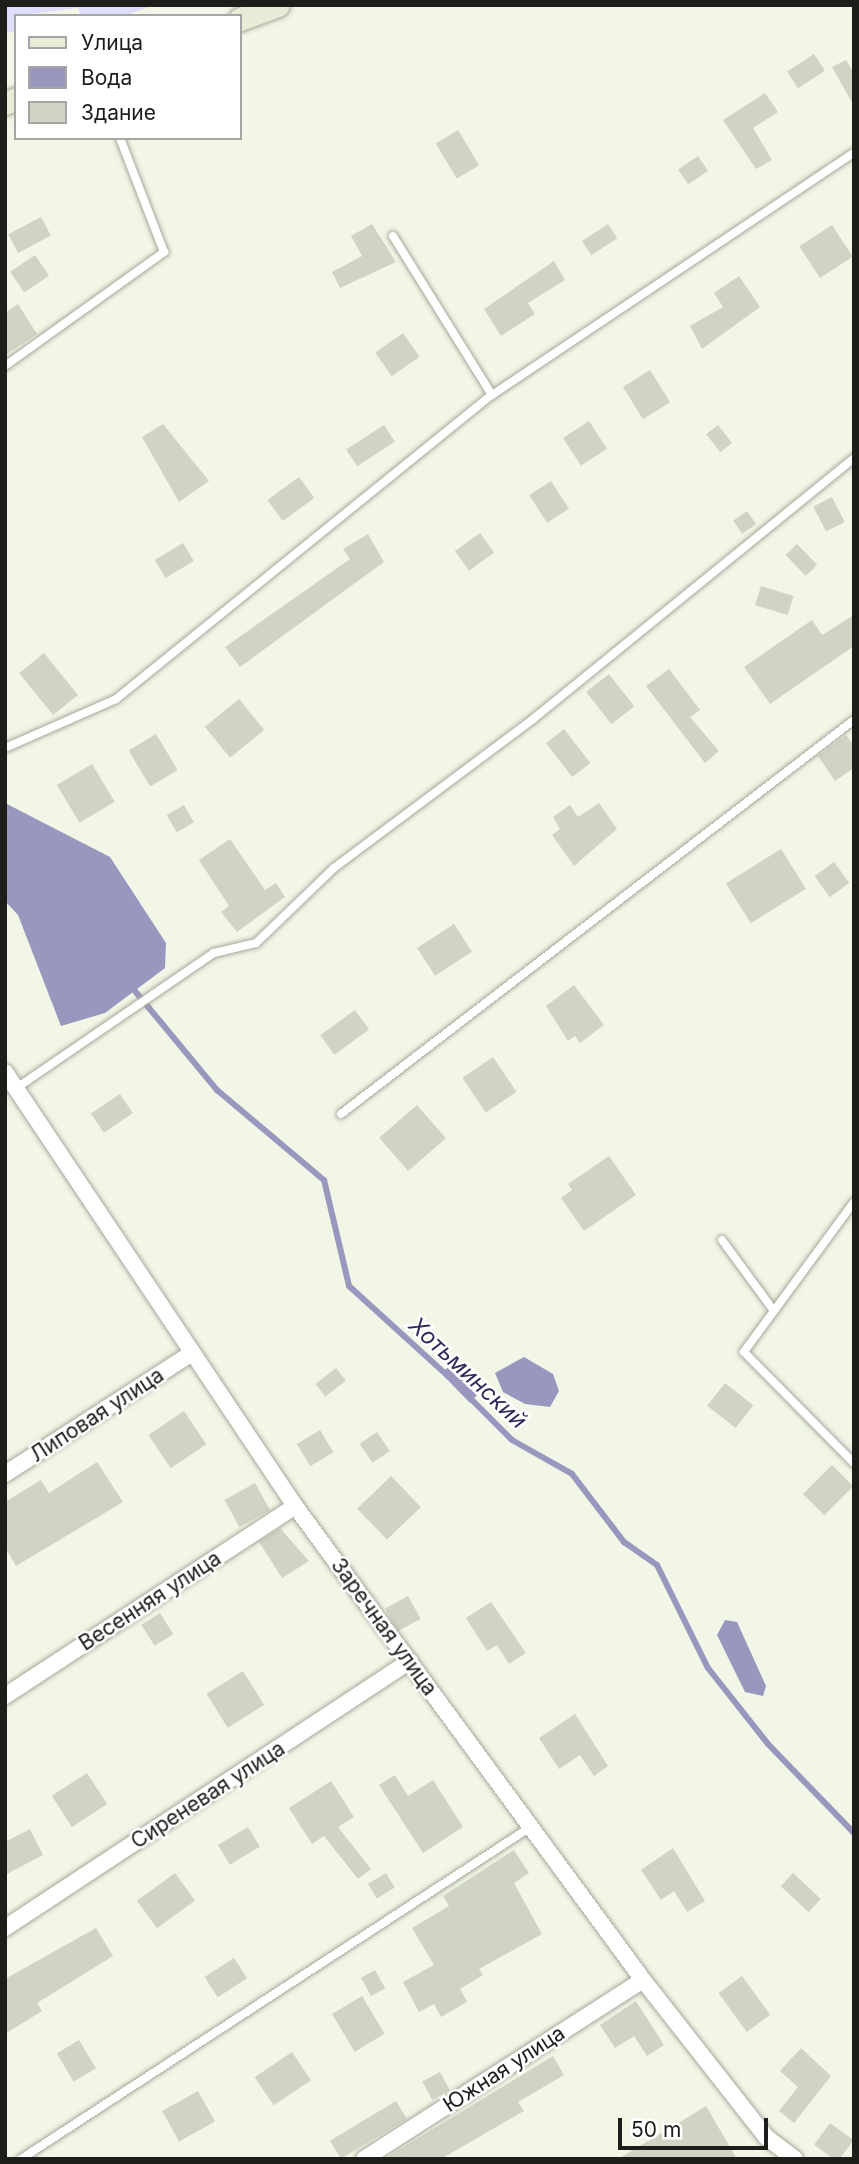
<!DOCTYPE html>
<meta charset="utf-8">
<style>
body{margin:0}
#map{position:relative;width:859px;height:2164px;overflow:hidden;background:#f1f6e6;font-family:Inter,sans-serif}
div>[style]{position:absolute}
.green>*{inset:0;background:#dedcff}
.water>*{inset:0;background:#9a97bf}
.stream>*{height:6px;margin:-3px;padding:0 3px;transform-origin:3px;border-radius:3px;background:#9a97bf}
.building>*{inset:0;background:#d0d4c5;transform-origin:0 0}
.roads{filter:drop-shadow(0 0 2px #a5a99a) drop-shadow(0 0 2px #a5a99a)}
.lane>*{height:8px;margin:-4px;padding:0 4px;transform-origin:4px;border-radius:4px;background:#fff}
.street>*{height:16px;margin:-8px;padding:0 8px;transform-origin:8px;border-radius:8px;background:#fff}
.secondary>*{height:23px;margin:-11.5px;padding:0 11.5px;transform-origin:11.5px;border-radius:11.5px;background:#e6ecd6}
span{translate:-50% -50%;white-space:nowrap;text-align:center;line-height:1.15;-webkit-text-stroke:5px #fff;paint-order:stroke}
.street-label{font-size:21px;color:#1d1e19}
.water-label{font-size:23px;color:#322a5c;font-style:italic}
.frame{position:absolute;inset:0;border:7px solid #1d1e19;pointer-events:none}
.legend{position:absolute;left:14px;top:14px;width:228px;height:126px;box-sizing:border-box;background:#fff;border:2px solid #a5a5a3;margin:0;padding:9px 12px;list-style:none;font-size:21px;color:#1d1e19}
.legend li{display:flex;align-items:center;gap:14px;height:35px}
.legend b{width:35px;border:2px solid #a5a5a3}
.scale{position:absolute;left:618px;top:2118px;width:150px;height:32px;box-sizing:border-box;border:4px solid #1d1e19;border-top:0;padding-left:9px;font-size:21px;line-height:24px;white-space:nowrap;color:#1d1e19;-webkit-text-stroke:5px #fff;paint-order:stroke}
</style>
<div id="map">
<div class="green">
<div style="clip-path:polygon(5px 5px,154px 5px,124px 16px,81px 16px,78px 8px,16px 16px,16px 30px,5px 34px)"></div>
</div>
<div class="water">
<div style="clip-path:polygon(5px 803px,110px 857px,166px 943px,165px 968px,105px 1013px,61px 1026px,18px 915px,5px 901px)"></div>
<div style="clip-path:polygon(524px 1357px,553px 1374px,559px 1391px,550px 1407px,525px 1404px,503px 1392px,495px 1373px)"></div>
<div style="clip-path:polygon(451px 1365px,477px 1395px,470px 1403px,441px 1373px)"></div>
<div style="clip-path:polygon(725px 1620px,737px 1622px,766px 1686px,763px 1696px,745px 1692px,717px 1635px)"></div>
</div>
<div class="stream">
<div style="left:135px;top:991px;width:129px;rotate:50.4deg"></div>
<div style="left:217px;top:1090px;width:140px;rotate:40.1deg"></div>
<div style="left:324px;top:1180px;width:109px;rotate:76.7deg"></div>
<div style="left:349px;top:1286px;width:135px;rotate:42.3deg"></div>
<div style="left:466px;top:1394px;width:65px;rotate:45deg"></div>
<div style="left:512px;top:1440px;width:69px;rotate:29.5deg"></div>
<div style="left:572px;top:1474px;width:86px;rotate:52.6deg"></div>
<div style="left:624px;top:1542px;width:40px;rotate:34.9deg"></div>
<div style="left:657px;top:1565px;width:115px;rotate:63.7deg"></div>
<div style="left:708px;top:1668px;width:97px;rotate:51.7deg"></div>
<div style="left:768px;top:1744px;width:124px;rotate:46deg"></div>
</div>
<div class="building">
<div style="left:814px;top:54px;width:20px;height:32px;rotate:57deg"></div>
<div style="clip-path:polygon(846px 60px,854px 73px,854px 106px,832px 67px)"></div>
<div style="clip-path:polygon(765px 93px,778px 112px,753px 128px,772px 160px,756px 169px,723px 120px)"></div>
<div style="left:458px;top:130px;width:41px;height:26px;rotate:59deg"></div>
<div style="left:698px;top:156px;width:18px;height:24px;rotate:56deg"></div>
<div style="left:41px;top:217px;width:21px;height:37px;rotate:62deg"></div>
<div style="clip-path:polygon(372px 224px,396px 262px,340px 288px,332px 272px,362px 256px,351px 236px)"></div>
<div style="left:608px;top:224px;width:17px;height:31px;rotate:57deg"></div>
<div style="left:832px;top:225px;width:38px;height:39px;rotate:57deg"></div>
<div style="left:35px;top:255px;width:25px;height:30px;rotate:56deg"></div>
<div style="clip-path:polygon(554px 261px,565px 280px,528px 303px,535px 314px,501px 336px,484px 309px)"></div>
<div style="clip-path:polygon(739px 276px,760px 307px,702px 349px,690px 326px,723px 307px,714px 293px)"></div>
<div style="clip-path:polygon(18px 304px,37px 334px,5px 355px,5px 313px)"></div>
<div style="left:403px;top:333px;width:29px;height:34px;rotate:55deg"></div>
<div style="left:650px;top:370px;width:38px;height:32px;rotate:58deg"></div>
<div style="left:589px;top:421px;width:33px;height:31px;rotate:57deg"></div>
<div style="clip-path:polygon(163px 424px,209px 481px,179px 502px,142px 437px)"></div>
<div style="left:384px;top:425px;width:20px;height:45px;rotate:57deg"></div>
<div style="left:718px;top:425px;width:23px;height:15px;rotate:52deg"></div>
<div style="left:299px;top:477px;width:26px;height:39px;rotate:54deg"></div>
<div style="left:551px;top:481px;width:33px;height:26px;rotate:57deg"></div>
<div style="left:832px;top:497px;width:28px;height:21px;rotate:63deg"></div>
<div style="left:747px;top:511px;width:16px;height:17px;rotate:55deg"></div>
<div style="left:480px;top:533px;width:24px;height:31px;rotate:54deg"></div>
<div style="clip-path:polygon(368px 534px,384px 562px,240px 667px,225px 647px,350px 559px,343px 549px)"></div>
<div style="left:183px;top:543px;width:21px;height:33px;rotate:59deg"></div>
<div style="left:797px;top:544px;width:29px;height:16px;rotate:46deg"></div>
<div style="left:761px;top:586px;width:34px;height:20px;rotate:17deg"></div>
<div style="clip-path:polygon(854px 615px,854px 646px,770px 704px,744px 667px,812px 620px,822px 635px)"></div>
<div style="left:44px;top:653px;width:54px;height:32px;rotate:51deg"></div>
<div style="clip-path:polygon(669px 669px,700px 710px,690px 717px,719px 751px,705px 763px,646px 686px)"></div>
<div style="left:609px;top:674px;width:41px;height:29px;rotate:52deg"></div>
<div style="left:239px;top:699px;width:40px;height:44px;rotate:51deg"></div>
<div style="left:564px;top:729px;width:43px;height:23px;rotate:52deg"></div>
<div style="left:156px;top:734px;width:42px;height:32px;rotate:59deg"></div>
<div style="clip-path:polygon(846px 735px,854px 746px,854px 768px,835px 781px,818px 756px)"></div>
<div style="left:92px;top:764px;width:44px;height:41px;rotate:59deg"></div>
<div style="clip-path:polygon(599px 803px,617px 829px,574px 866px,552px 835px,560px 829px,553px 817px,570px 805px,578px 817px)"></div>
<div style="left:184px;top:805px;width:20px;height:20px;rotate:60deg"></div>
<div style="clip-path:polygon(230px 839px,265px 890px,276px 883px,285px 897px,237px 932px,221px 912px,229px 906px,199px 860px)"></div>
<div style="left:781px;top:849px;width:47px;height:65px;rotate:58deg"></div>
<div style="left:834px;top:862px;width:26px;height:24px;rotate:54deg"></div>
<div style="left:454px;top:924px;width:33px;height:44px;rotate:57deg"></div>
<div style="clip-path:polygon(574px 985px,604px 1025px,580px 1043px,575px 1036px,568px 1041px,546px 1006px)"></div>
<div style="left:355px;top:1010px;width:24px;height:43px;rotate:54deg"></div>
<div style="left:493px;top:1057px;width:42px;height:37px;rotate:56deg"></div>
<div style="left:120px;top:1094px;width:23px;height:35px;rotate:56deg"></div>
<div style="left:417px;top:1105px;width:44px;height:50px;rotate:49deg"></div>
<div style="clip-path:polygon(609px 1156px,636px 1195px,584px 1231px,561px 1198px,572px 1190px,568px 1184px)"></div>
<div style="left:336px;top:1368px;width:16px;height:26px;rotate:52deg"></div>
<div style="left:725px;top:1383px;width:36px;height:29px;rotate:38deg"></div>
<div style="left:184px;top:1411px;width:40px;height:43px;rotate:56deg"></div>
<div style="left:320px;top:1430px;width:26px;height:27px;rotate:59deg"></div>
<div style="left:377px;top:1432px;width:23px;height:21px;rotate:56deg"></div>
<div style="clip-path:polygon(97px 1462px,123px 1502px,16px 1566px,5px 1547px,5px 1502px,41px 1480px,49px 1493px)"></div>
<div style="left:832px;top:1465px;width:30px;height:41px;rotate:45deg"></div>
<div style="left:391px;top:1476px;width:43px;height:47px;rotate:46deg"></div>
<div style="left:255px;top:1483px;width:31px;height:35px;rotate:61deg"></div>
<div style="clip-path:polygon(280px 1528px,309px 1561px,282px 1578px,259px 1542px)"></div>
<div style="left:408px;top:1596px;width:26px;height:26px;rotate:61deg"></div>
<div style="clip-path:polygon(491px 1602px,526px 1653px,509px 1664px,497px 1645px,487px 1651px,466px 1618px)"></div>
<div style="left:160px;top:1613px;width:25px;height:22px;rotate:58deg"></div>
<div style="left:243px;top:1671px;width:40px;height:43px;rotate:58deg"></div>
<div style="clip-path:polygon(575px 1714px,608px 1766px,594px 1776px,580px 1755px,559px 1769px,539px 1738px)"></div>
<div style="left:87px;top:1773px;width:37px;height:42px;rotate:57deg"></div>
<div style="clip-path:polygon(395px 1775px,408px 1796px,433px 1780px,463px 1827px,423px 1853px,379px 1785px)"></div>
<div style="clip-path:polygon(331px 1781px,354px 1817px,338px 1827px,371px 1869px,358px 1879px,324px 1836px,312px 1844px,289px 1808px)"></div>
<div style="left:248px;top:1827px;width:23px;height:35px;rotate:59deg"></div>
<div style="clip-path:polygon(30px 1829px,43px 1855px,5px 1875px,5px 1842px)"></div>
<div style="clip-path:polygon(673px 1848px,705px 1901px,687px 1912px,674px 1891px,661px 1900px,641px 1870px)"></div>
<div style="clip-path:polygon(514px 1850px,529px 1873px,514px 1883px,542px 1934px,479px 1969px,483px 1975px,460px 1989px,467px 2002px,441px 2017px,434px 2004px,419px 2012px,403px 1982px,434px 1965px,412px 1928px,449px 1906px,443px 1896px)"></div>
<div style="left:175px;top:1873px;width:34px;height:47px;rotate:54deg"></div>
<div style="left:386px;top:1873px;width:17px;height:21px;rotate:59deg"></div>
<div style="left:793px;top:1873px;width:38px;height:18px;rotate:43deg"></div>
<div style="clip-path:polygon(96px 1928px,113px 1956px,37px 2003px,42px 2011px,5px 2034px,5px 1979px)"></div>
<div style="left:234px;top:1958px;width:24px;height:35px;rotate:57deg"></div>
<div style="left:375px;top:1970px;width:21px;height:16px;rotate:61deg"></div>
<div style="left:742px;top:1976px;width:48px;height:29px;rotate:54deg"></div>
<div style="left:362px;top:1996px;width:44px;height:35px;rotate:59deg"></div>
<div style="clip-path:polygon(636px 2001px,664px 2045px,647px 2056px,634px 2036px,615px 2048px,600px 2025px)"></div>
<div style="left:79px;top:2040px;width:33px;height:26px;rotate:59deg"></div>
<div style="clip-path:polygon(801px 2048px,831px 2076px,794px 2123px,779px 2111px,798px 2087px,780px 2071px)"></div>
<div style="left:292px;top:2052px;width:34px;height:45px;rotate:56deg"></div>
<div style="clip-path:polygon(553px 2056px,564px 2075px,518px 2102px,524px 2111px,441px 2159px,384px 2159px)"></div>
<div style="left:440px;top:2072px;width:21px;height:20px;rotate:62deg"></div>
<div style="left:198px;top:2091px;width:35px;height:41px;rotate:61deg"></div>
<div style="left:396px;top:2101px;width:21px;height:77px;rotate:59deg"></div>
<div style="clip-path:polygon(706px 2106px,737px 2159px,618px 2159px,685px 2119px)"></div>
<div style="left:830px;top:2123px;width:29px;height:27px;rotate:36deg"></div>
</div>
<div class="roads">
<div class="lane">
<div style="left:393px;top:236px;width:187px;rotate:58.1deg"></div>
<div style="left:5px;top:366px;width:196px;rotate:-35.6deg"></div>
<div style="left:164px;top:252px;width:122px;rotate:-111.1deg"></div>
<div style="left:5px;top:748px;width:121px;rotate:-23.8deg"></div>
<div style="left:116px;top:699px;width:484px;rotate:-39deg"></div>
<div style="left:492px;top:395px;width:435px;rotate:-33.8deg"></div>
<div style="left:18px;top:1087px;width:237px;rotate:-34.4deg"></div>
<div style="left:214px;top:953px;width:43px;rotate:-13.4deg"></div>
<div style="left:256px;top:943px;width:108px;rotate:-43.9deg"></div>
<div style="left:334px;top:868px;width:249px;rotate:-36.8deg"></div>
<div style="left:533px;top:719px;width:414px;rotate:-39.1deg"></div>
<div style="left:341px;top:1114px;width:647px;rotate:-37.53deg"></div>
<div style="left:854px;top:1202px;width:186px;rotate:126.3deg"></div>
<div style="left:744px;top:1352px;width:156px;rotate:45.3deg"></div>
<div style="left:722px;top:1240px;width:88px;rotate:53.8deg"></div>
<div style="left:21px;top:2159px;width:606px;rotate:-33.09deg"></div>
</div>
<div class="street">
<div style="left:5px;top:1072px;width:522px;rotate:56.25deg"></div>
<div style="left:295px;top:1506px;width:588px;rotate:53.71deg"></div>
<div style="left:643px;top:1980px;width:199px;rotate:51.9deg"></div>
<div style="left:766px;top:2137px;width:36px;rotate:37deg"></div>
<div style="left:5px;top:1474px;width:219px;rotate:-32.9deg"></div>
<div style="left:5px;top:1696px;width:347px;rotate:-33.2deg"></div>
<div style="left:5px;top:1928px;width:485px;rotate:-33.4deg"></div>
<div style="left:364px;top:2159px;width:331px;rotate:-32.7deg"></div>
</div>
<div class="secondary">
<div style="left:240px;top:19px;width:40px;rotate:-20.2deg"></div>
<div style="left:5px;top:103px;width:12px;rotate:-20deg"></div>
</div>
</div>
<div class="street-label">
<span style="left:97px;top:1415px;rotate:-33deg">Липовая улица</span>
<span style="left:150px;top:1601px;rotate:-33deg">Весенняя улица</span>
<span style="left:384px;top:1627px;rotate:54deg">Заречная улица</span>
<span style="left:208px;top:1795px;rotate:-33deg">Сиреневая улица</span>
<span style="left:504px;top:2069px;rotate:-33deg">Южная улица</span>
</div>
<div class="water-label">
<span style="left:468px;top:1373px;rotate:43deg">Хотьминский</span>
</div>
<div class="frame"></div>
<ul class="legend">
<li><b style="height:9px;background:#e6ecd6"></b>Улица</li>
<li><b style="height:19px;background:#9a97bf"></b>Вода</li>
<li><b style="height:19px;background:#d0d4c5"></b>Здание</li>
</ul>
<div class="scale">50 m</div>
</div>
